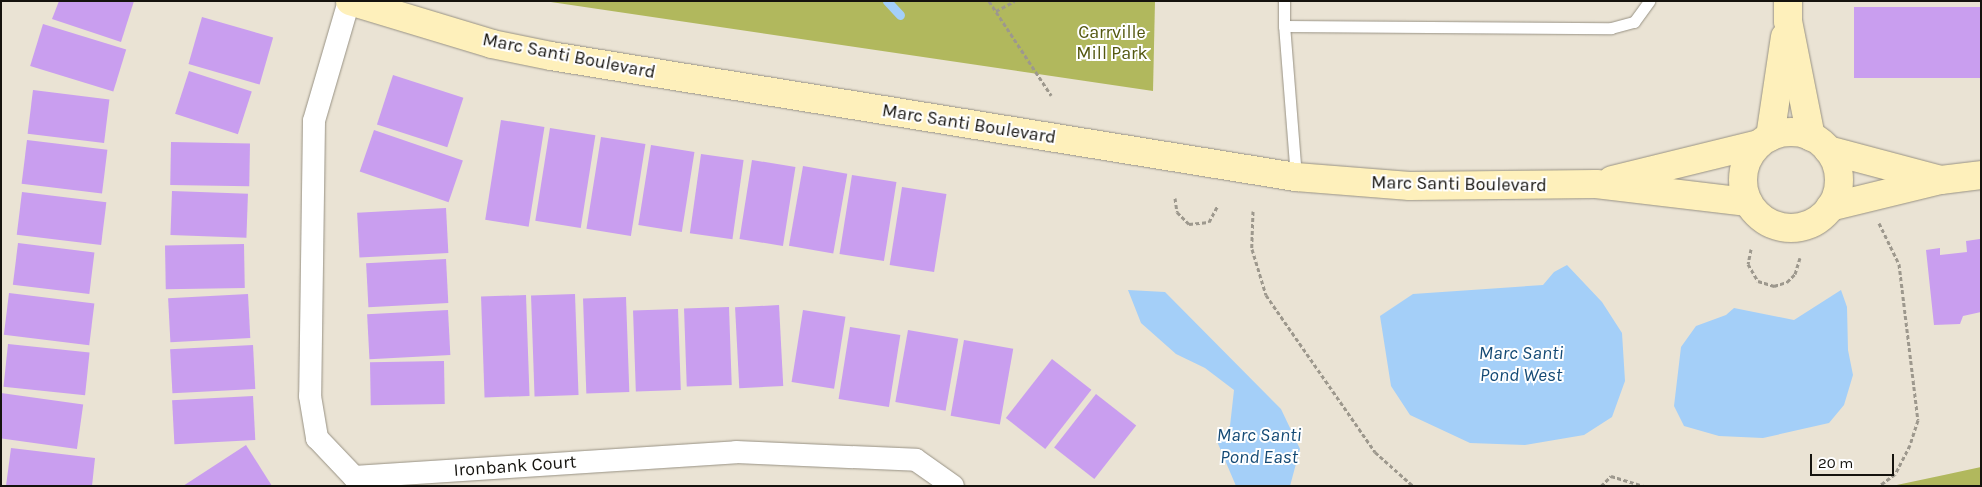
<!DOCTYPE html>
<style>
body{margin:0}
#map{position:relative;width:1982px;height:487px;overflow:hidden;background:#eae3d4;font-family:Karla,sans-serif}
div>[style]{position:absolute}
.green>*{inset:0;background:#b1b85d}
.water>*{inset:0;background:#a4cff8}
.stream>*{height:9px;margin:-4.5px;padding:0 4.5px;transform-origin:4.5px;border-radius:4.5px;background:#a4cff8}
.building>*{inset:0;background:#c99eef;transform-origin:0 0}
.path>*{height:3px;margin-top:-1.5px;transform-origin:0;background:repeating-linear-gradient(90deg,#9d988d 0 4px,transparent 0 6.5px)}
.roads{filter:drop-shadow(0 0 1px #989284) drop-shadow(0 0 1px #989284)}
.lane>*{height:11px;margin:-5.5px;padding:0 5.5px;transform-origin:5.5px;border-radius:5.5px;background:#fff}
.street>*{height:22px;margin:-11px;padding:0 11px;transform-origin:11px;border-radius:11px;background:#fff}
.secondary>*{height:28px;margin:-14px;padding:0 14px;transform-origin:14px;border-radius:14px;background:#fef0bb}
.secondary>.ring{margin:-14px;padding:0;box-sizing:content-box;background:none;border:28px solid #fef0bb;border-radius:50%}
span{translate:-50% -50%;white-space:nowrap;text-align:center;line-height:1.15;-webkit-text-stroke:4px #fff;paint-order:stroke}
.park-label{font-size:18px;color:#53570f}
.street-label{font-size:18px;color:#15130e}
.water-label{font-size:19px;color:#144a75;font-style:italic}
.frame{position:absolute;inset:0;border:2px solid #15130e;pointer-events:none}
.scale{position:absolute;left:1810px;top:454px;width:84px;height:22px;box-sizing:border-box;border:2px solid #15130e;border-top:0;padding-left:6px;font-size:15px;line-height:18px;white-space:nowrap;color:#15130e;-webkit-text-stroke:4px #fff;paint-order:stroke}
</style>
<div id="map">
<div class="green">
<div style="clip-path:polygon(544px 1px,1155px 1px,1153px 91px)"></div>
<div style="clip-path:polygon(1981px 467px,1981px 486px,1892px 486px,1944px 475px)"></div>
</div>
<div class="water">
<div style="clip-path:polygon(1567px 265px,1602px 302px,1622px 333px,1625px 381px,1612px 417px,1584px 435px,1525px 445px,1470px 443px,1410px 415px,1391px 386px,1380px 316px,1413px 294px,1543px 285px,1554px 272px)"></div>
<div style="clip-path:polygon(1128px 290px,1165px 292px,1281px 409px,1300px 449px,1290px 486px,1236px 486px,1216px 439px,1230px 426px,1234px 390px,1205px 368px,1176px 354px,1141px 323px)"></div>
<div style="clip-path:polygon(1841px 290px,1847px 307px,1848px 350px,1853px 375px,1844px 405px,1829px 423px,1763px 438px,1719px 436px,1684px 426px,1674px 406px,1681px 347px,1696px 326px,1726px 315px,1734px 308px,1794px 320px)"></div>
</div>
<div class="stream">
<div style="left:887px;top:1px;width:19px;rotate:47deg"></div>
</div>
<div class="building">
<div style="clip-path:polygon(59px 1px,134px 1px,121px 42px,52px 19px)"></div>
<div style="left:1981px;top:7px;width:71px;height:127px;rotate:90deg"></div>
<div style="left:202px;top:17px;width:74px;height:49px;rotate:16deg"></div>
<div style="left:43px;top:24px;width:87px;height:44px;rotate:17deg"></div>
<div style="left:189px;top:71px;width:66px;height:45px;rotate:18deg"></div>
<div style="left:393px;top:75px;width:74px;height:52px;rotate:18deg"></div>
<div style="left:33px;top:90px;width:77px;height:44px;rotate:7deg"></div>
<div style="left:501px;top:120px;width:44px;height:101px;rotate:9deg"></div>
<div style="left:550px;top:128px;width:46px;height:94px;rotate:9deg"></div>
<div style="left:374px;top:130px;width:94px;height:44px;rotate:19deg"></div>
<div style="left:601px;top:137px;width:45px;height:93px;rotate:9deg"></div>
<div style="left:27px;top:140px;width:81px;height:44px;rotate:7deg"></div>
<div style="left:171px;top:142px;width:79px;height:43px;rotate:1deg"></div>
<div style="left:651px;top:145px;width:44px;height:81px;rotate:9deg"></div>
<div style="left:701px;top:154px;width:43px;height:80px;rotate:8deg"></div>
<div style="left:752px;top:160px;width:44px;height:80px;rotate:9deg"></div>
<div style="left:803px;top:166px;width:45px;height:81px;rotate:10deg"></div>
<div style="left:852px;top:175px;width:45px;height:80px;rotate:9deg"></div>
<div style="left:902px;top:187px;width:45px;height:79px;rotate:9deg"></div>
<div style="left:172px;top:191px;width:76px;height:44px;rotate:2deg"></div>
<div style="left:22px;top:192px;width:85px;height:43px;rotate:7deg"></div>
<div style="left:446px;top:208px;width:45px;height:89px;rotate:87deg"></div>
<div style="clip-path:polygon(1980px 239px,1981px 312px,1963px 316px,1960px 324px,1934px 325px,1926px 250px,1940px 248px,1940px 255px,1967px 252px,1966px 241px)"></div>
<div style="left:18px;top:243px;width:77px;height:42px;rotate:7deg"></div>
<div style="left:244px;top:244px;width:44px;height:79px;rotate:89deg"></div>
<div style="left:446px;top:259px;width:44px;height:80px;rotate:87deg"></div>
<div style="left:9px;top:293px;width:86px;height:42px;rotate:7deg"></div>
<div style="left:248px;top:294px;width:44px;height:80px;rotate:87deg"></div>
<div style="left:575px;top:294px;width:101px;height:44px;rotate:88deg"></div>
<div style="left:526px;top:295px;width:101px;height:45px;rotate:88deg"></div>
<div style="left:626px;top:297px;width:95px;height:43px;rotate:88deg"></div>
<div style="left:779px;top:305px;width:81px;height:44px;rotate:87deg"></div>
<div style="left:729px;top:307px;width:78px;height:45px;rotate:88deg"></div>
<div style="left:678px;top:309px;width:81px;height:45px;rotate:88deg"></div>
<div style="left:448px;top:310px;width:45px;height:81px;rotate:87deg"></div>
<div style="left:803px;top:310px;width:43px;height:73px;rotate:9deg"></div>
<div style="left:850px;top:327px;width:51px;height:73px;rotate:9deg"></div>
<div style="left:908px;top:330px;width:51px;height:73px;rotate:10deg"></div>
<div style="left:964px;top:340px;width:50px;height:77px;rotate:10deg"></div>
<div style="left:8px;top:344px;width:82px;height:43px;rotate:6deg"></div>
<div style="left:253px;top:345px;width:44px;height:83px;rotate:87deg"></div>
<div style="left:1052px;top:359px;width:50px;height:75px;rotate:38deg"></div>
<div style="left:444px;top:361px;width:43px;height:74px;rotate:89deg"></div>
<div style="left:1px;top:393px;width:83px;height:45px;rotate:8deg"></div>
<div style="left:1096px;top:394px;width:51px;height:68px;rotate:38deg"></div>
<div style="left:253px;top:396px;width:44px;height:81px;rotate:87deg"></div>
<div style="clip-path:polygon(246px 445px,272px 486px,183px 486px)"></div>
<div style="clip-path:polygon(11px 448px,95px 458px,92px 486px,6px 486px)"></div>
</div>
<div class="path">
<div style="left:989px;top:1px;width:113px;rotate:56.6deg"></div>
<div style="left:996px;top:11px;width:21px;rotate:-28deg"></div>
<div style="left:1175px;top:198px;width:14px;rotate:82deg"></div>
<div style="left:1177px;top:212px;width:17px;rotate:45deg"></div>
<div style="left:1189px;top:224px;width:20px;rotate:-6deg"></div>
<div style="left:1209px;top:222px;width:19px;rotate:-62deg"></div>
<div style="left:1253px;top:211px;width:38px;rotate:92deg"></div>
<div style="left:1252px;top:249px;width:48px;rotate:73.1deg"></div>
<div style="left:1266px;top:295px;width:191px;rotate:55.2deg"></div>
<div style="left:1375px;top:452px;width:51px;rotate:41.8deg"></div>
<div style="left:1879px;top:223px;width:46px;rotate:64deg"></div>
<div style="left:1899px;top:264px;width:157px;rotate:83.1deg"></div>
<div style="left:1918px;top:420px;width:26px;rotate:108deg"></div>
<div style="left:1910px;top:445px;width:33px;rotate:117deg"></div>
<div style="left:1895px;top:474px;width:20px;rotate:143deg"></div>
<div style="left:1751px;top:249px;width:15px;rotate:101deg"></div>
<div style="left:1748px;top:264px;width:20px;rotate:60deg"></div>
<div style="left:1758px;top:281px;width:17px;rotate:17deg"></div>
<div style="left:1774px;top:286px;width:14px;rotate:-17deg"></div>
<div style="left:1787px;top:282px;width:11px;rotate:-45deg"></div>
<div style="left:1795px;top:274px;width:17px;rotate:-73deg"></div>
<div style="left:1601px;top:486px;width:14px;rotate:-45deg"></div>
<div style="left:1611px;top:476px;width:34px;rotate:17deg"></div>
</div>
<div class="roads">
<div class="lane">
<div style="left:1284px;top:1px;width:25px;rotate:90deg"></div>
<div style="left:1296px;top:177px;width:151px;rotate:-94.5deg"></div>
<div style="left:1284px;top:26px;width:327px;rotate:0.4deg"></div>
<div style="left:1611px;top:28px;width:24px;rotate:-15deg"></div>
<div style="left:1634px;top:22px;width:26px;rotate:-54deg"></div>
</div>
<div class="street">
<div style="left:349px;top:1px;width:125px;rotate:106.3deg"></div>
<div style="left:314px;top:121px;width:275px;rotate:90.8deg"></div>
<div style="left:310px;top:396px;width:43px;rotate:80.5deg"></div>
<div style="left:317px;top:438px;width:54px;rotate:46.5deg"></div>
<div style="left:354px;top:477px;width:383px;rotate:-3.7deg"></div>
<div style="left:736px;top:452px;width:180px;rotate:2.5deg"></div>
<div style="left:916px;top:460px;width:45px;rotate:35.1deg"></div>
</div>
<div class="secondary">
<div style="left:350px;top:1px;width:148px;rotate:16.8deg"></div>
<div style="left:492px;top:44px;width:60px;rotate:11.5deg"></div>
<div style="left:551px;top:56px;width:755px;rotate:9.23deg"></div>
<div style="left:1296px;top:177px;width:114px;rotate:4.5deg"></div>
<div style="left:1410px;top:186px;width:186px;rotate:-0.6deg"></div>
<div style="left:1596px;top:184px;width:153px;rotate:6.8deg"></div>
<div style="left:1788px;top:1px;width:20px;rotate:90deg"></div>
<div style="left:1788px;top:21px;width:118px;rotate:78.8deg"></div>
<div class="ring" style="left:1743px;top:132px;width:68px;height:68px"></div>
<div style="left:1770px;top:137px;width:101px;rotate:-81.5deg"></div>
<div style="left:1828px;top:150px;width:113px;rotate:14.9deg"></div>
<div style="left:1612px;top:180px;width:151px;rotate:-13.8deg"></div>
<div style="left:1830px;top:207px;width:114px;rotate:-13.7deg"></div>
<div style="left:1941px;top:180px;width:40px;rotate:-7.1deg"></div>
</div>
</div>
<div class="park-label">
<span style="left:1112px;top:43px">Carrville<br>Mill Park</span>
</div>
<div class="street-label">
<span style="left:569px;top:56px;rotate:11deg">Marc Santi Boulevard</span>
<span style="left:969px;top:124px;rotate:9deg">Marc Santi Boulevard</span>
<span style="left:1459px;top:184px;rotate:1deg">Marc Santi Boulevard</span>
<span style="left:515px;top:466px;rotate:-4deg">Ironbank Court</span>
</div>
<div class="water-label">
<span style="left:1521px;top:365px">Marc Santi<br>Pond West</span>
<span style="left:1259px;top:447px">Marc Santi<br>Pond East</span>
</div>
<div class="frame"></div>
<div class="scale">20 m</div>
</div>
